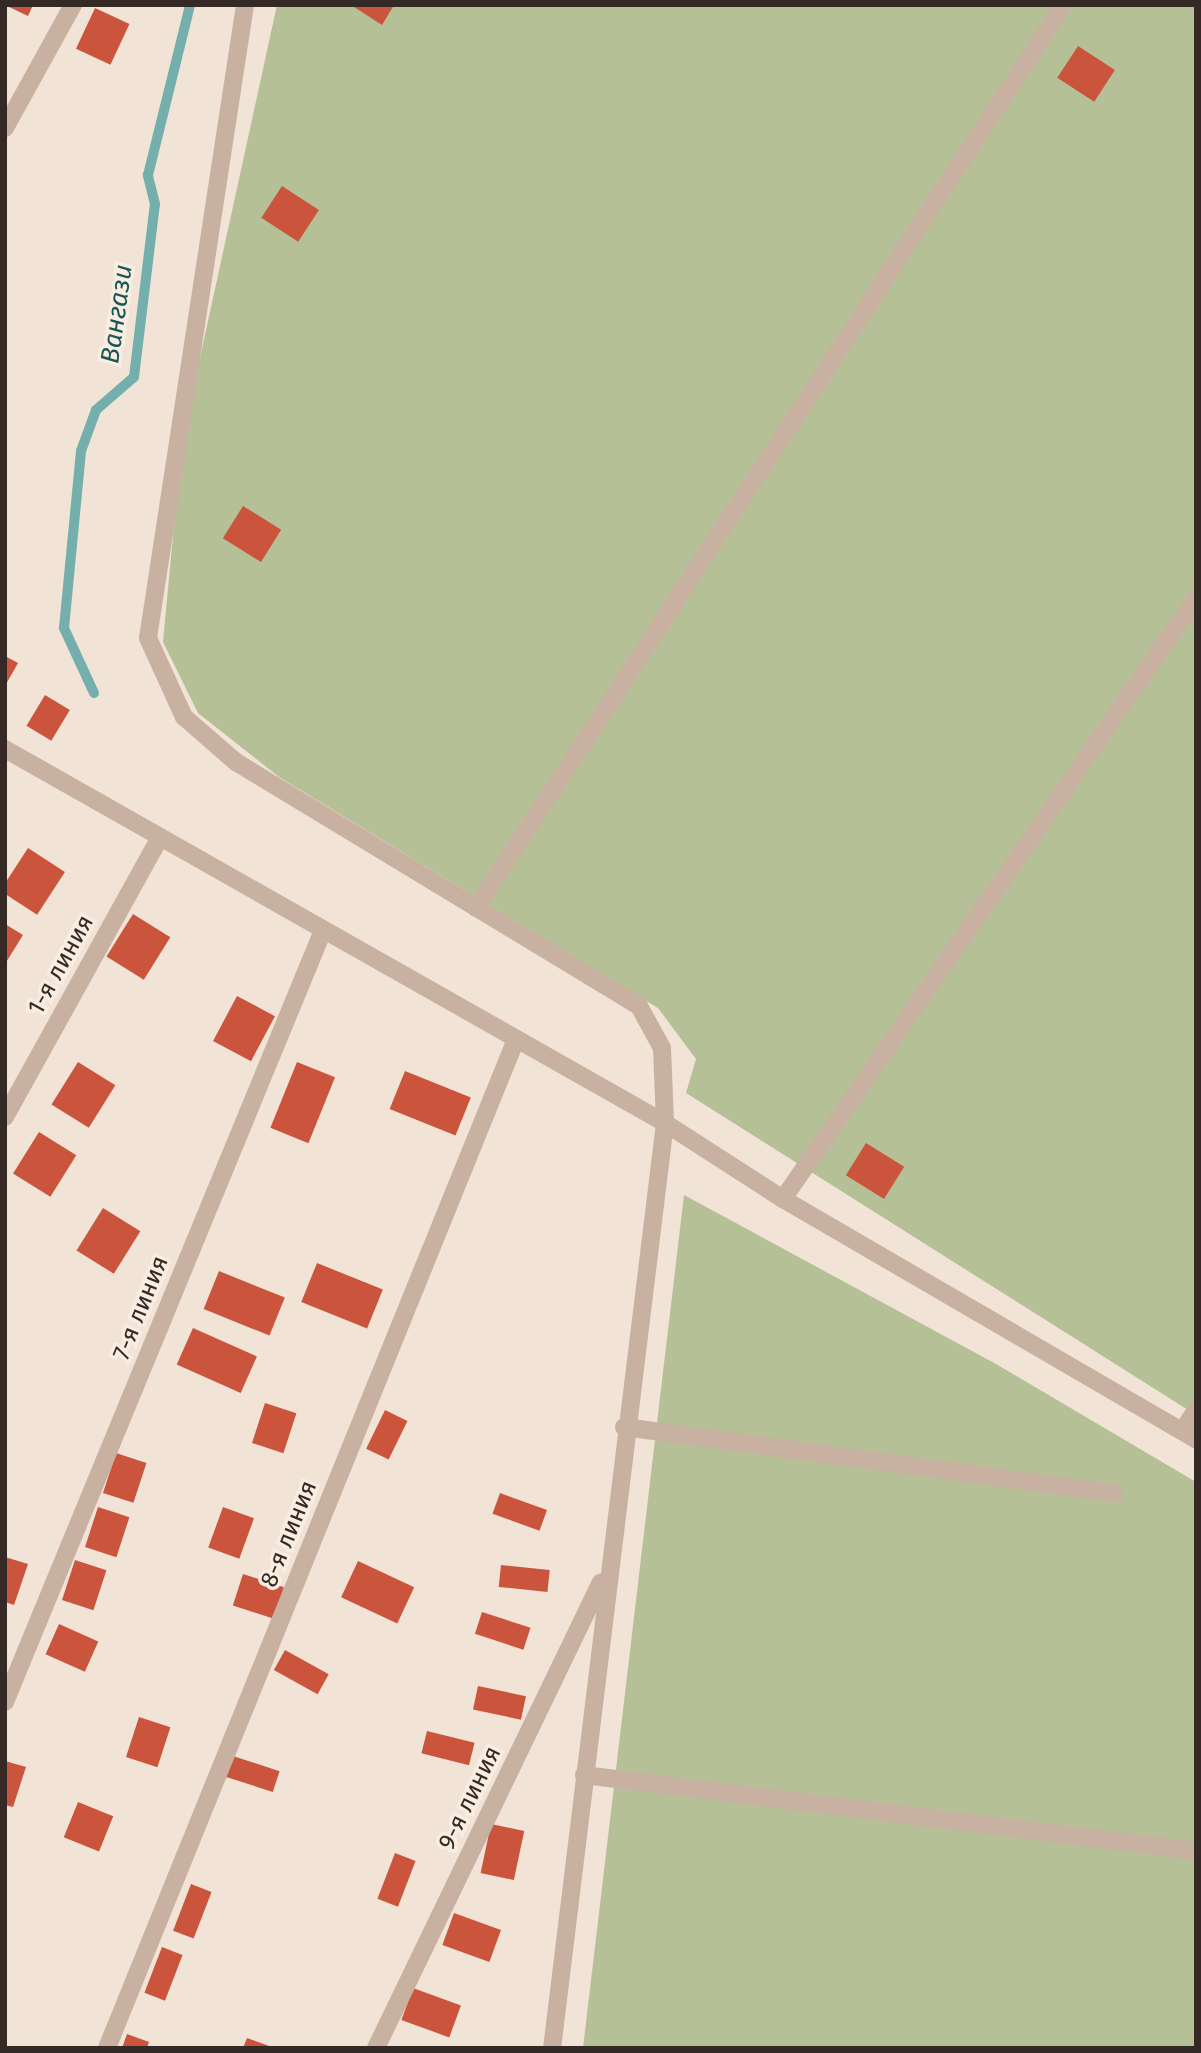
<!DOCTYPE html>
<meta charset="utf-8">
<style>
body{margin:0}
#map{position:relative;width:1201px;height:2053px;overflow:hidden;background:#f1e3d6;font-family:"Fira Sans",sans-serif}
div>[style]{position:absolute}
.green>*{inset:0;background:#b5c096}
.stream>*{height:10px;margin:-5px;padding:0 5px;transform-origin:5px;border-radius:5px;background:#75afad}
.building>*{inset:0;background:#ca553c;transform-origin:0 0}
.minor>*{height:18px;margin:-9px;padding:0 9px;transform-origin:9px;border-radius:9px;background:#c9b1a2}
span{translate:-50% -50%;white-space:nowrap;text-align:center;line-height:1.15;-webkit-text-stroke:7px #f9ede2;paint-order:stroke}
.street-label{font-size:24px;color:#342925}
.water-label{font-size:26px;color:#1a5656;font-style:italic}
.frame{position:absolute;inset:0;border:7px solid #342925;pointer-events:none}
</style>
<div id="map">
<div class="green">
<div style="clip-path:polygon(277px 5px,1196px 5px,1196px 1415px,686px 1093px,696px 1059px,658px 1008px,279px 777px,198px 713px,163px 642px,182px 440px)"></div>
<div style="clip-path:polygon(684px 1195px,996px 1364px,1196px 1482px,1196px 2048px,583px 2048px)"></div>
</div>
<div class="stream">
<div style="left:94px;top:693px;width:72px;rotate:-114.8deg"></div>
<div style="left:64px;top:628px;width:178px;rotate:-84.5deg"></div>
<div style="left:81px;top:451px;width:44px;rotate:-69.9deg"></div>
<div style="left:96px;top:410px;width:50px;rotate:-41deg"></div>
<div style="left:134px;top:377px;width:174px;rotate:-83.1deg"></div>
<div style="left:155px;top:204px;width:30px;rotate:-104deg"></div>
<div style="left:148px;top:175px;width:175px;rotate:-76.1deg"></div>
</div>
<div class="building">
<div style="clip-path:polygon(5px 5px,33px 5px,28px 16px)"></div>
<div style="clip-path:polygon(351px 5px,394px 5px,382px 25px)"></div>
<div style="left:95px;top:8px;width:38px;height:45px;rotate:25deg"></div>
<div style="left:1078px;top:46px;width:44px;height:38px;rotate:33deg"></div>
<div style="left:282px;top:186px;width:44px;height:38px;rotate:33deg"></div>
<div style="left:243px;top:506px;width:45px;height:38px;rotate:32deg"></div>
<div style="clip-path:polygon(5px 656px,18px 663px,5px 686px)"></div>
<div style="left:45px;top:695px;width:29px;height:36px;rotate:31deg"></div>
<div style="left:28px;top:848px;width:44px;height:51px;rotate:33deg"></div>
<div style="left:133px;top:914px;width:44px;height:50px;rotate:32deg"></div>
<div style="clip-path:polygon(5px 924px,23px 935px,5px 964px)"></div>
<div style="left:237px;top:996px;width:43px;height:51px;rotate:28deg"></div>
<div style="left:78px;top:1062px;width:44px;height:50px;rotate:32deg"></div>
<div style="left:297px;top:1062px;width:41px;height:71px;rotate:22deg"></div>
<div style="left:405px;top:1071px;width:71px;height:41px;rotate:22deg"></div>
<div style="left:39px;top:1132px;width:44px;height:49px;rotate:32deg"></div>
<div style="left:866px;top:1143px;width:45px;height:38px;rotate:32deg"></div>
<div style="left:103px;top:1208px;width:44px;height:50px;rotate:32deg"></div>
<div style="left:317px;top:1263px;width:71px;height:42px;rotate:22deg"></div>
<div style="left:219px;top:1271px;width:71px;height:41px;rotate:22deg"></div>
<div style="left:193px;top:1328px;width:70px;height:40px;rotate:24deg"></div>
<div style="left:265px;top:1403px;width:33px;height:42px;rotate:18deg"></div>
<div style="left:385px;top:1410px;width:25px;height:43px;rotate:26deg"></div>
<div style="left:116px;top:1453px;width:32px;height:42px;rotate:18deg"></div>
<div style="left:500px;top:1493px;width:50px;height:22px;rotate:20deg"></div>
<div style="left:98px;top:1507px;width:33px;height:42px;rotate:18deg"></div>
<div style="left:223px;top:1507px;width:33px;height:43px;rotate:20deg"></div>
<div style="clip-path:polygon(5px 1557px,28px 1564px,14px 1605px,5px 1602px)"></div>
<div style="left:75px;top:1560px;width:33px;height:42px;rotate:18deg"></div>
<div style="left:358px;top:1561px;width:62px;height:40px;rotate:25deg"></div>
<div style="left:501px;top:1565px;width:49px;height:22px;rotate:6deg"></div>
<div style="left:243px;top:1574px;width:43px;height:33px;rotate:18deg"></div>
<div style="left:482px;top:1612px;width:51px;height:23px;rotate:18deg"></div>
<div style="left:59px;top:1624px;width:43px;height:33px;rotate:24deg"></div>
<div style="left:285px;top:1650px;width:50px;height:23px;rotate:29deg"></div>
<div style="left:478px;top:1686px;width:49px;height:24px;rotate:12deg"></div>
<div style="left:139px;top:1717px;width:33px;height:42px;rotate:18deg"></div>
<div style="left:427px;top:1731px;width:49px;height:23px;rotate:14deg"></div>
<div style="left:233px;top:1756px;width:49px;height:22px;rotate:18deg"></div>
<div style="clip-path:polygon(5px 1761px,26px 1767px,13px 1807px,5px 1805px)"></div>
<div style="left:78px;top:1802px;width:38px;height:38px;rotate:22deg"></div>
<div style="left:491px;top:1824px;width:34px;height:50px;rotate:12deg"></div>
<div style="left:395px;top:1853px;width:22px;height:49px;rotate:21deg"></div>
<div style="left:191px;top:1884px;width:22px;height:50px;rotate:21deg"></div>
<div style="left:454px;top:1913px;width:50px;height:34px;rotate:20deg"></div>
<div style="left:162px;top:1947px;width:22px;height:49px;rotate:21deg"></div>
<div style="left:413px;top:1988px;width:51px;height:34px;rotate:20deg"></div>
<div style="clip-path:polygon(127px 2034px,149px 2042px,147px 2048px,122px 2048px)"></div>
<div style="clip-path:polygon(247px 2038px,272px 2047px,272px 2048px,243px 2048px)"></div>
</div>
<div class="minor">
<div style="left:245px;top:5px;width:640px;rotate:98.71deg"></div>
<div style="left:148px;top:638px;width:87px;rotate:65.5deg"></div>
<div style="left:184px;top:717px;width:69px;rotate:40.9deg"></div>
<div style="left:236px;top:762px;width:471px;rotate:31.2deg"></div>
<div style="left:639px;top:1006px;width:48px;rotate:61.3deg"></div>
<div style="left:662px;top:1048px;width:75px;rotate:87.7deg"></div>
<div style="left:665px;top:1123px;width:932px;rotate:96.96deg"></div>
<div style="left:5px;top:128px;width:141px;rotate:-61.1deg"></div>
<div style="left:5px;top:749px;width:759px;rotate:29.54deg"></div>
<div style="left:665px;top:1123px;width:140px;rotate:32.8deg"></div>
<div style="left:783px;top:1199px;width:478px;rotate:30.2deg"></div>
<div style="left:476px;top:908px;width:1077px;rotate:-56.97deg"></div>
<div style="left:5px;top:1117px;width:320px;rotate:-61deg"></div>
<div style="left:783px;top:1199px;width:729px;rotate:-55.5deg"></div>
<div style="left:624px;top:1427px;width:494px;rotate:7.7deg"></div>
<div style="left:1183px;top:1430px;width:24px;rotate:-57deg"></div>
<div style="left:5px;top:1702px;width:832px;rotate:-67.6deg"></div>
<div style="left:584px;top:1775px;width:617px;rotate:7.08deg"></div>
<div style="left:107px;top:2048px;width:1089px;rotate:-67.93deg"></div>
<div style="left:376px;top:2048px;width:517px;rotate:-64.23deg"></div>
</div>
<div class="street-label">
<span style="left:61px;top:965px;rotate:-61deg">1-я линия</span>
<span style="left:141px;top:1308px;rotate:-68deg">7-я линия</span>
<span style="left:289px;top:1534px;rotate:-68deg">8-я линия</span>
<span style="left:470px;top:1798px;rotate:-64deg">9-я линия</span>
</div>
<div class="water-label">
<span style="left:117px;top:314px;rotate:-82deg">Вангази</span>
</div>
<div class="frame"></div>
</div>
